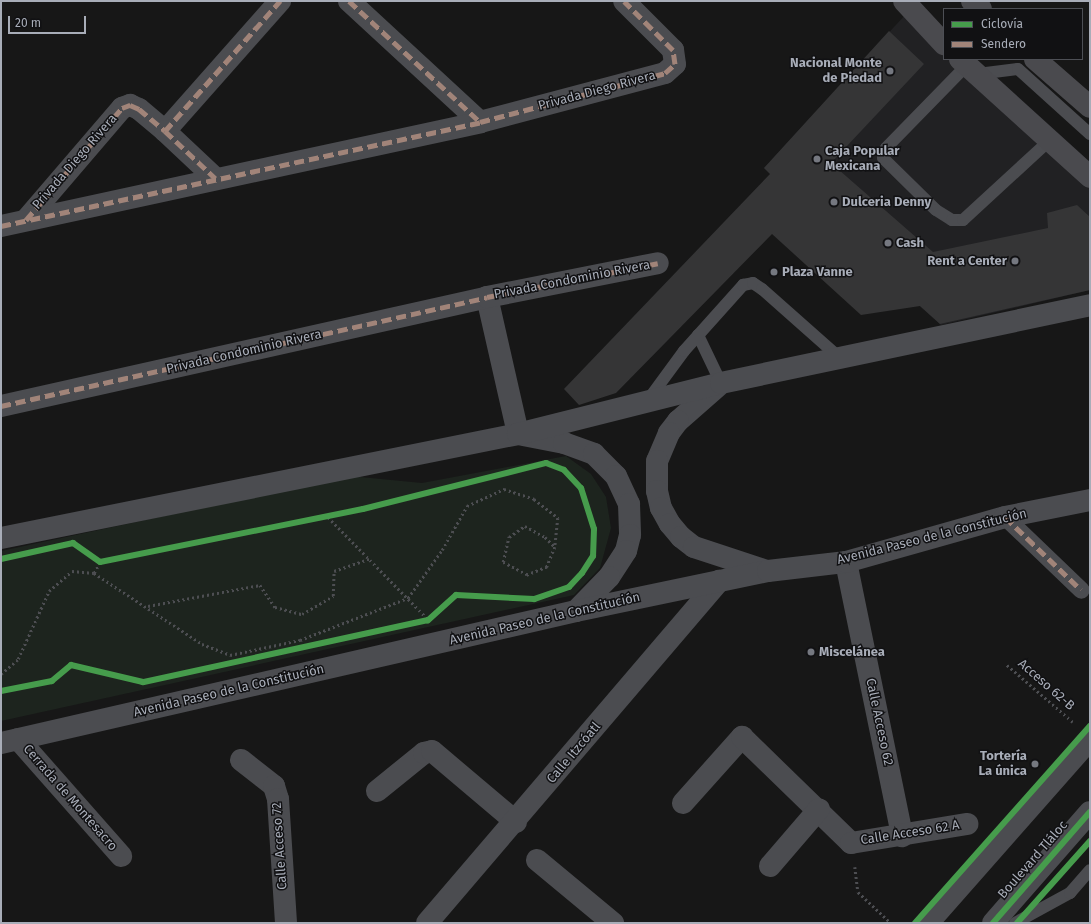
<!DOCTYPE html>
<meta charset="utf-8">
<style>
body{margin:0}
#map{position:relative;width:1091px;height:924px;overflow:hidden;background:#171717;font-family:"Fira Sans",sans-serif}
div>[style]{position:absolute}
.built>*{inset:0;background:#212123}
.green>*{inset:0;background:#1d241e}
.building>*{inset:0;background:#353536}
.path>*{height:2.5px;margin-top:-1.25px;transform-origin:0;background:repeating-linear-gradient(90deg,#4d4e52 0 2px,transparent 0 5px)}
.service>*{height:12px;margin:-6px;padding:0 6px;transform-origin:6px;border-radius:6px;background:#4b4c50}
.pedestrian>*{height:17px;margin:-8.5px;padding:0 8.5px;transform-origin:8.5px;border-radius:8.5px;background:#4b4c50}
.minor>*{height:22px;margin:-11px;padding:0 11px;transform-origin:11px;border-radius:11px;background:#4b4c50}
.tertiary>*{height:22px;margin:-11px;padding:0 11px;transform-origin:11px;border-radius:11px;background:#4b4c50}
.secondary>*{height:22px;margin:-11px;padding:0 11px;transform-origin:11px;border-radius:11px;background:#4a4a4e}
.quiet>*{height:5px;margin-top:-2.5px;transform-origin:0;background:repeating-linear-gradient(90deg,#a18479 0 10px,transparent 0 15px)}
.cycleway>*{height:6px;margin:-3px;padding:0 3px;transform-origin:3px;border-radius:3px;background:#469c4c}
.dots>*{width:11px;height:11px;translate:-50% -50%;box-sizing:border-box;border:2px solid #111113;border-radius:50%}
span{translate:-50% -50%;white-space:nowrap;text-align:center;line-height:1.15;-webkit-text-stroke:3px #111113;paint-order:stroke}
.poi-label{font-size:13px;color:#a8adb8;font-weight:700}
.right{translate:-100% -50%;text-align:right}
.left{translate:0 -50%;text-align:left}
.street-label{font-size:13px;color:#a8adb8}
.frame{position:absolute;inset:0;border:2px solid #a8adb8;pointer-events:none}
.legend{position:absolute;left:943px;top:8px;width:140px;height:52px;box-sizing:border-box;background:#111113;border:1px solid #4d4f55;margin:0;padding:5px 7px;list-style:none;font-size:12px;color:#a8adb8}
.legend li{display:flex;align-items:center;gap:8px;height:20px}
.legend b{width:20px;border:1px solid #4d4f55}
.scale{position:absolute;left:8px;top:16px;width:78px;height:18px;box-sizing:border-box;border:2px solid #a8adb8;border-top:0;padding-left:5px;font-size:12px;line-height:14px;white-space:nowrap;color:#a8adb8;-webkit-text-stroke:3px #111113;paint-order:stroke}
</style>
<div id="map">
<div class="built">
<div style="clip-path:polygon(906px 14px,944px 49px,944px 59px,954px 59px,1090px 183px,1090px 290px,941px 325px,764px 168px)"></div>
</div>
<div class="green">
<div style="clip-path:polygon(566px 456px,591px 474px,606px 497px,611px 528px,600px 568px,574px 595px,1px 721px,1px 551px,350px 476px,422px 483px)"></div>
</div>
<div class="building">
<div style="clip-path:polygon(889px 31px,924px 64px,831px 163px,933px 252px,1048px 228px,1047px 213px,1077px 205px,1090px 217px,1090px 290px,940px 324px,920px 306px,861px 315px,772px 234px,616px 393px,579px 405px,564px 389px,770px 174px,764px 168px)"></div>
</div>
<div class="path">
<div style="left:328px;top:517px;width:143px;rotate:45.6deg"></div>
<div style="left:94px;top:573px;width:13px;rotate:-61deg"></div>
<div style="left:148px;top:606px;width:114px;rotate:-10.6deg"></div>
<div style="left:260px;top:585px;width:27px;rotate:56deg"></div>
<div style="left:275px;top:607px;width:28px;rotate:15deg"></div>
<div style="left:302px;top:614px;width:36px;rotate:-30deg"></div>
<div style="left:333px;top:596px;width:25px;rotate:-88deg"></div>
<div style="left:334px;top:571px;width:37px;rotate:-19deg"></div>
<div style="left:1007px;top:665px;width:87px;rotate:40.8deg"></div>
<div style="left:1px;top:674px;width:23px;rotate:-41deg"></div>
<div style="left:18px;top:659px;width:75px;rotate:-65.5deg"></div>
<div style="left:49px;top:591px;width:30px;rotate:-41deg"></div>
<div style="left:72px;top:571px;width:22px;rotate:5deg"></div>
<div style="left:94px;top:573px;width:129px;rotate:33.3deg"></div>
<div style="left:202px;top:644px;width:30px;rotate:21deg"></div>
<div style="left:230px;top:655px;width:72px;rotate:-12.1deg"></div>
<div style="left:300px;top:640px;width:116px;rotate:-21.3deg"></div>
<div style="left:408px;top:598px;width:59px;rotate:-54.7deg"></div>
<div style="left:442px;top:550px;width:51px;rotate:-60.4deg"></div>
<div style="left:467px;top:506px;width:41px;rotate:-24.7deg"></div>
<div style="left:504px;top:489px;width:32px;rotate:18deg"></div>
<div style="left:534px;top:499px;width:31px;rotate:38deg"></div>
<div style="left:558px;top:518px;width:29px;rotate:96deg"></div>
<div style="left:555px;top:547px;width:22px;rotate:112deg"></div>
<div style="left:547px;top:567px;width:22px;rotate:158deg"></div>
<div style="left:527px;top:575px;width:27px;rotate:-152deg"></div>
<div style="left:503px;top:562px;width:26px;rotate:-77deg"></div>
<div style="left:509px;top:537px;width:19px;rotate:-35deg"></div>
<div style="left:525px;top:526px;width:23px;rotate:29deg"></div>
<div style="left:545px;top:537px;width:14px;rotate:45deg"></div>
<div style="left:855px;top:867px;width:25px;rotate:83deg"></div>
<div style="left:858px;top:892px;width:45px;rotate:43.2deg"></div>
</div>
<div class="service">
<div style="left:967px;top:65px;width:116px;rotate:134.3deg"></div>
<div style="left:886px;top:148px;width:10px;rotate:107deg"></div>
<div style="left:883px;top:158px;width:74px;rotate:44.5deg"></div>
<div style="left:936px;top:210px;width:19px;rotate:32deg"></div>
<div style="left:952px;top:220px;width:11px"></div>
<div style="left:963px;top:220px;width:118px;rotate:-42.6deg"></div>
<div style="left:978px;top:74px;width:40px;rotate:-7.1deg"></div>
<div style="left:1018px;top:69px;width:97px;rotate:42.1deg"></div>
<div style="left:698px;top:335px;width:53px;rotate:64.4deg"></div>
<div style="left:648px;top:400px;width:61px;rotate:-53.7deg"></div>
<div style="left:684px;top:351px;width:89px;rotate:-48.2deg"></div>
<div style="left:743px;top:285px;width:10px;rotate:-11deg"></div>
<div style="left:753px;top:283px;width:11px;rotate:34deg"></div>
<div style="left:762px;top:289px;width:104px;rotate:41.5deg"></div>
<div style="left:1015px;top:923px;width:63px;rotate:-28.6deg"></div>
<div style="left:1070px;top:893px;width:30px;rotate:-49deg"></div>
</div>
<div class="pedestrian">
<div style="left:1005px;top:517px;width:105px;rotate:43.8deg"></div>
</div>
<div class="minor">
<div style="left:349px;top:1px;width:178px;rotate:42.7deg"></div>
<div style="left:165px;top:131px;width:174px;rotate:-48.5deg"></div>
<div style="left:26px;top:220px;width:148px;rotate:-49.4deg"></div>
<div style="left:122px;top:108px;width:9px;rotate:-21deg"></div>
<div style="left:130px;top:105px;width:10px;rotate:24deg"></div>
<div style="left:139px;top:109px;width:34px;rotate:40deg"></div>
<div style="left:165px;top:131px;width:69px;rotate:43.2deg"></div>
<div style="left:1px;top:226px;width:490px;rotate:-12.2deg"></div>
<div style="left:480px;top:122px;width:191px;rotate:-14.8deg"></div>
<div style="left:665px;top:73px;width:13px;rotate:-42deg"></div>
<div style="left:675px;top:64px;width:14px;rotate:-98deg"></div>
<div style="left:673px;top:50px;width:69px;rotate:-135deg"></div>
<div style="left:487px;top:297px;width:140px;rotate:77.2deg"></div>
<div style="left:1px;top:406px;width:498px;rotate:-12.6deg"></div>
<div style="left:487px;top:297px;width:174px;rotate:-11.2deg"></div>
<div style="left:846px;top:562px;width:280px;rotate:78.4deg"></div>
<div style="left:18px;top:739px;width:156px;rotate:48.6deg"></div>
<div style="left:241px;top:760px;width:42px;rotate:38.2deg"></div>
<div style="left:274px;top:786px;width:14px;rotate:73deg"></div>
<div style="left:278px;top:799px;width:124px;rotate:86.3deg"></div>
<div style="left:377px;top:791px;width:60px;rotate:-39deg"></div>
<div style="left:424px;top:753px;width:8px;rotate:-14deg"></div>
<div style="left:432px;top:751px;width:110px;rotate:40.2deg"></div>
<div style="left:683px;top:803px;width:89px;rotate:-48.2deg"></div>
<div style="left:742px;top:737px;width:152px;rotate:44.2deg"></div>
<div style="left:851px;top:843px;width:118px;rotate:-9.3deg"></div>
<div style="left:537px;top:860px;width:99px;rotate:39.7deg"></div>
<div style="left:770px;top:866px;width:75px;rotate:-49.3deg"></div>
<div style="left:427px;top:923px;width:450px;rotate:-49.5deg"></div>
</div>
<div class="tertiary">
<div style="left:718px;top:386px;width:53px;rotate:138.8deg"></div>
<div style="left:678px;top:421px;width:15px;rotate:127deg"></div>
<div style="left:669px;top:433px;width:30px;rotate:113deg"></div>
<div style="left:657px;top:461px;width:30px;rotate:90deg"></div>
<div style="left:657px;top:491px;width:17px;rotate:77deg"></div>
<div style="left:661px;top:508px;width:18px;rotate:61deg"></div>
<div style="left:670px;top:524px;width:17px;rotate:50deg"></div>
<div style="left:681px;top:537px;width:16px;rotate:38deg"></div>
<div style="left:694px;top:547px;width:74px;rotate:18.2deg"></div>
<div style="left:523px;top:435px;width:42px;rotate:11deg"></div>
<div style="left:564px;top:443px;width:32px;rotate:20deg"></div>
<div style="left:594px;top:454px;width:31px;rotate:45deg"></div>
<div style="left:616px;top:476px;width:31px;rotate:65deg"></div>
<div style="left:629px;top:504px;width:31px;rotate:88deg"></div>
<div style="left:630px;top:535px;width:16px;rotate:104deg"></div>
<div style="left:626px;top:551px;width:31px;rotate:123deg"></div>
<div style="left:609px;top:577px;width:47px;rotate:134.1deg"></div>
<div style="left:1px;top:538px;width:527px;rotate:-11.37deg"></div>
<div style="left:518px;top:434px;width:209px;rotate:-14.1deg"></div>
<div style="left:721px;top:383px;width:377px;rotate:-11.9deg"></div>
<div style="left:1px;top:743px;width:590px;rotate:-12.93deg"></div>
<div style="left:576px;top:611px;width:196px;rotate:-11.8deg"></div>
<div style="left:768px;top:571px;width:79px;rotate:-6.6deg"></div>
<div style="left:846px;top:562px;width:165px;rotate:-15.8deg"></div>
<div style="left:1005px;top:517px;width:87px;rotate:-11.3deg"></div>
<div style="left:928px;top:923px;width:245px;rotate:-48.6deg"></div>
<div style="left:993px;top:923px;width:147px;rotate:-48.9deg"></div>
</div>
<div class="secondary">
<div style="left:904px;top:1px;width:59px;rotate:47.1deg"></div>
<div style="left:972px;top:1px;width:12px;rotate:42deg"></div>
<div style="left:960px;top:59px;width:176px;rotate:42.2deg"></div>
<div style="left:1035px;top:59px;width:73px;rotate:41.1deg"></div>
</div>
<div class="quiet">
<div style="left:349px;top:1px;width:178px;rotate:42.7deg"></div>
<div style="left:165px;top:131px;width:174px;rotate:-48.5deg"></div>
<div style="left:26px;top:220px;width:148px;rotate:-49.4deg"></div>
<div style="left:122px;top:108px;width:9px;rotate:-21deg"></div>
<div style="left:130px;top:105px;width:10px;rotate:24deg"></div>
<div style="left:139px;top:109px;width:34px;rotate:40deg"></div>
<div style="left:165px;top:131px;width:69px;rotate:43.2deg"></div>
<div style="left:1px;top:226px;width:490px;rotate:-12.2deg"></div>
<div style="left:480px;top:122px;width:191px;rotate:-14.8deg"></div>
<div style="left:665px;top:73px;width:13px;rotate:-42deg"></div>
<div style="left:675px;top:64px;width:14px;rotate:-98deg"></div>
<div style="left:673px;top:50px;width:69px;rotate:-135deg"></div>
<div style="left:1px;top:406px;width:498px;rotate:-12.6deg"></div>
<div style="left:487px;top:297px;width:174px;rotate:-11.2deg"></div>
<div style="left:1005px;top:517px;width:105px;rotate:43.8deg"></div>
</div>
<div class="cycleway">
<div style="left:1px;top:559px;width:74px;rotate:-12.5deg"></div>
<div style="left:73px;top:543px;width:33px;rotate:35deg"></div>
<div style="left:100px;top:562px;width:268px;rotate:-11.4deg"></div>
<div style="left:363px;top:509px;width:189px;rotate:-14.1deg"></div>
<div style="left:546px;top:463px;width:19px;rotate:21deg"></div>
<div style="left:564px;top:470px;width:25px;rotate:47deg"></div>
<div style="left:581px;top:488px;width:43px;rotate:72.4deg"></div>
<div style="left:594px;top:529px;width:27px;rotate:92deg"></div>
<div style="left:593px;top:556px;width:20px;rotate:123deg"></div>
<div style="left:582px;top:573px;width:19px;rotate:133deg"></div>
<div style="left:569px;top:587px;width:37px;rotate:161deg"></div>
<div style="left:534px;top:599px;width:78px;rotate:-177.1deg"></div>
<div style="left:456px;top:595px;width:38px;rotate:138deg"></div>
<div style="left:428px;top:620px;width:292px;rotate:167.7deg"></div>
<div style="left:143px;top:682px;width:74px;rotate:-166.7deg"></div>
<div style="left:71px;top:665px;width:25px;rotate:140deg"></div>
<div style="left:52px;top:681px;width:52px;rotate:168.9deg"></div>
<div style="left:915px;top:923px;width:264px;rotate:-48.4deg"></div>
<div style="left:993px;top:923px;width:147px;rotate:-48.9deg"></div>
<div style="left:1017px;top:923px;width:110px;rotate:-48.3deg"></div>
</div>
<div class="dots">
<div style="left:890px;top:71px;background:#757880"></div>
<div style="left:817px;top:159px;background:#757880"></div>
<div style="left:834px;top:202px;background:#757880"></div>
<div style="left:888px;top:243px;background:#757880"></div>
<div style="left:1015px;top:261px;background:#757880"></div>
<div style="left:774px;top:272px;background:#757880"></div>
<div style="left:811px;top:652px;background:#757880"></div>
<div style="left:1035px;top:764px;background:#757880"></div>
</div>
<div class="poi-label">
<span class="right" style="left:882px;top:71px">Nacional Monte<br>de Piedad</span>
<span class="left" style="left:825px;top:159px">Caja Popular<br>Mexicana</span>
<span class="left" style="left:842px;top:202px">Dulceria Denny</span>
<span class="left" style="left:896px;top:243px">Cash</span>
<span class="right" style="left:1007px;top:261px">Rent a Center</span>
<span class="left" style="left:782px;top:272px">Plaza Vanne</span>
<span class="left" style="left:819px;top:652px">Miscelánea</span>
<span class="right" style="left:1027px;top:764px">Tortería<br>La única</span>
</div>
<div class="street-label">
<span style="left:597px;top:91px;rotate:-15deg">Privada Diego Rivera</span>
<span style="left:75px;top:162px;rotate:-49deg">Privada Diego Rivera</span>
<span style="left:572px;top:280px;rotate:-11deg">Privada Condominio Rivera</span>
<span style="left:244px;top:352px;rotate:-13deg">Privada Condominio Rivera</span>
<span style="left:932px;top:537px;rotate:-14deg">Avenida Paseo de la Constitución</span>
<span style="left:545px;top:619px;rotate:-13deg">Avenida Paseo de la Constitución</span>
<span style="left:1046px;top:685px;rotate:41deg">Acceso 62-B</span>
<span style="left:229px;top:691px;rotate:-13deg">Avenida Paseo de la Constitución</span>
<span style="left:879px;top:722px;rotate:78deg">Calle Acceso 62</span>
<span style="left:574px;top:753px;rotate:-50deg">Calle Itzcóatl</span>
<span style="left:70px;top:798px;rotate:49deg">Cerrada de Montesacro</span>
<span style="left:910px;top:833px;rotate:-9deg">Calle Acceso 62 A</span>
<span style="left:280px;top:846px;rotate:-94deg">Calle Acceso 72</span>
<span style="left:1033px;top:860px;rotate:-49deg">Boulevard Tláloc</span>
</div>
<div class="frame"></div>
<ul class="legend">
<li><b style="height:5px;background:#469c4c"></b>Ciclovía</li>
<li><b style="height:5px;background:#a18479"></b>Sendero</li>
</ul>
<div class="scale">20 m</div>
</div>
